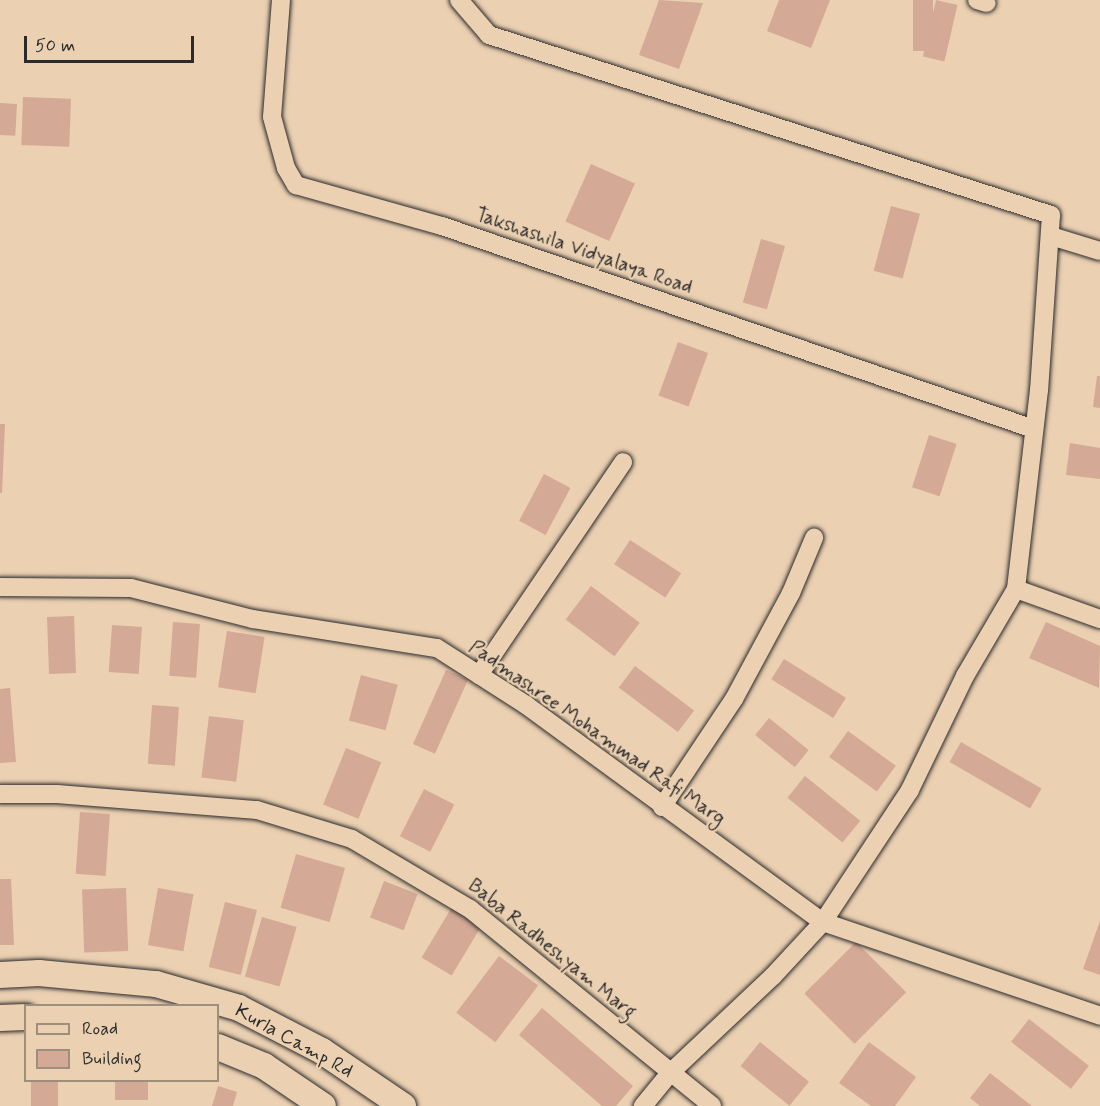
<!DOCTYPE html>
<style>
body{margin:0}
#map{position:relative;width:1100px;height:1106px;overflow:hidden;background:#ebd0b2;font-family:Mynerve,sans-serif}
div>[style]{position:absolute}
.building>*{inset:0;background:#d4a995;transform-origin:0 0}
.roads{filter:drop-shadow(0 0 2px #2b2b2b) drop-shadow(0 0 2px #2b2b2b)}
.minor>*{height:18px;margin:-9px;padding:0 9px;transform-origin:9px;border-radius:9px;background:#ebd0b2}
.secondary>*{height:26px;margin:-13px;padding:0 13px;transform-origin:13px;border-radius:13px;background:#ebd0b2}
span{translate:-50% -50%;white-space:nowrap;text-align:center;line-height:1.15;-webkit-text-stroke:4.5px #ebd0b2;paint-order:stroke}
.street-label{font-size:20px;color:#2b2b2b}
.legend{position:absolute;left:24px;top:1004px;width:195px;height:78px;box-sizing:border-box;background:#ebd0b2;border:2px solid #9e8e7c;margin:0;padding:8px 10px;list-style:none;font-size:18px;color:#2b2b2b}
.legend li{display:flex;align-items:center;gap:12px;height:30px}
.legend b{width:30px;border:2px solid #9e8e7c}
.scale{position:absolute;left:24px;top:36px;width:170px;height:27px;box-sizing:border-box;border:3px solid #2b2b2b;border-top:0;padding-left:8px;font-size:18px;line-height:21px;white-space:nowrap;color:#2b2b2b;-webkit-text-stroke:4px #ebd0b2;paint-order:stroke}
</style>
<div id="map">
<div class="building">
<div style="clip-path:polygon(659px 0,703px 3px,679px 69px,639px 55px)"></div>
<div style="clip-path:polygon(779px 0,830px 0,811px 48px,767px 31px)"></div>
<div style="left:913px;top:0;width:20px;height:51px"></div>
<div style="left:936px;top:0;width:22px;height:58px;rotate:13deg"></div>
<div style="left:23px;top:97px;width:48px;height:48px;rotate:2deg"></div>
<div style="left:0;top:103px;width:17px;height:32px;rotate:3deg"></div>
<div style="left:591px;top:164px;width:48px;height:63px;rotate:24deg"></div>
<div style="left:891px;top:206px;width:30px;height:67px;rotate:15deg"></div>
<div style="left:761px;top:239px;width:25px;height:66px;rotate:16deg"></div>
<div style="left:678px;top:342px;width:32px;height:57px;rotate:20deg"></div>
<div style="clip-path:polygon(1097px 376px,1100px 376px,1100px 408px,1093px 407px)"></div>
<div style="clip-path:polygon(0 424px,5px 424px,2px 493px,0 493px)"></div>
<div style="left:929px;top:435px;width:29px;height:55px;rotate:18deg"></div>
<div style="clip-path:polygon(1070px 443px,1100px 448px,1100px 479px,1066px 475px)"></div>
<div style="left:544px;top:474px;width:30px;height:53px;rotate:28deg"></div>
<div style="left:630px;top:540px;width:61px;height:29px;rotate:33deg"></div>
<div style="left:591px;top:586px;width:61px;height:42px;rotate:37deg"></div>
<div style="left:74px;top:616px;width:57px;height:27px;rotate:88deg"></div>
<div style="left:173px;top:622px;width:27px;height:54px;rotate:4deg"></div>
<div style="clip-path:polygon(1046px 622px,1100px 646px,1099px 688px,1029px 658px)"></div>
<div style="left:112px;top:625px;width:30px;height:47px;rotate:4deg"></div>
<div style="left:227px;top:631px;width:38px;height:57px;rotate:9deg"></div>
<div style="left:784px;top:659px;width:73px;height:24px;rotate:32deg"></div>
<div style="left:635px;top:666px;width:74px;height:27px;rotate:37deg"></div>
<div style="left:446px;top:670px;width:24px;height:81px;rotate:24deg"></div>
<div style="left:361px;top:675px;width:38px;height:47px;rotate:15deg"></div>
<div style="clip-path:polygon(10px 688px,16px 762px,0 763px,0 689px)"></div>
<div style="left:152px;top:705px;width:27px;height:59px;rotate:4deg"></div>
<div style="left:209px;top:716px;width:35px;height:62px;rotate:7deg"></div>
<div style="left:769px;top:718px;width:51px;height:22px;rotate:39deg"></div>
<div style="left:848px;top:731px;width:59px;height:32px;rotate:36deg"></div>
<div style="left:961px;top:742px;width:93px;height:23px;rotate:30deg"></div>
<div style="left:346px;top:748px;width:38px;height:61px;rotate:22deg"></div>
<div style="left:805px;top:776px;width:71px;height:28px;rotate:39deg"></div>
<div style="left:424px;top:789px;width:34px;height:53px;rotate:27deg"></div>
<div style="left:80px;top:812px;width:30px;height:62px;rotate:4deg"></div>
<div style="left:296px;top:854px;width:51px;height:56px;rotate:16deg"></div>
<div style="clip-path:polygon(0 879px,11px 879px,14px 945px,0 945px)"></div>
<div style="left:384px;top:881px;width:36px;height:39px;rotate:21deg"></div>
<div style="left:126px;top:888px;width:63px;height:44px;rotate:88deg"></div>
<div style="left:158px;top:888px;width:36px;height:58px;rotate:10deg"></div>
<div style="left:225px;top:902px;width:33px;height:67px;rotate:14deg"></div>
<div style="left:452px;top:907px;width:35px;height:59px;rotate:31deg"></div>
<div style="left:262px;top:917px;width:36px;height:62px;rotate:16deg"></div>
<div style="clip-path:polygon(1100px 921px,1100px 975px,1083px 969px)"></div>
<div style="left:856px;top:942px;width:71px;height:73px;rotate:45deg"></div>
<div style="left:499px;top:956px;width:49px;height:71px;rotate:37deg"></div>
<div style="clip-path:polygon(542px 1008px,633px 1086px,616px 1106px,602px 1106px,519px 1035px)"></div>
<div style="left:1029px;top:1019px;width:76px;height:29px;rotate:38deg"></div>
<div style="left:760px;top:1042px;width:63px;height:31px;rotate:39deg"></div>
<div style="clip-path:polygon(869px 1042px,916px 1077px,895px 1106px,871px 1106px,839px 1083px)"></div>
<div style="clip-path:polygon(990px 1073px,1032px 1106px,980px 1106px,970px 1098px)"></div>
<div style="left:31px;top:1080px;width:27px;height:26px"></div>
<div style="left:115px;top:1080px;width:33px;height:20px"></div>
<div style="clip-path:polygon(218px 1086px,237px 1092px,233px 1106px,212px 1106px)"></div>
</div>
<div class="roads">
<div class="minor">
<div style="left:281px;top:0;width:117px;rotate:94.4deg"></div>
<div style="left:272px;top:117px;width:53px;rotate:74.6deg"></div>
<div style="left:286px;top:168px;width:20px;rotate:60deg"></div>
<div style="left:296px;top:185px;width:152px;rotate:15.7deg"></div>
<div style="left:442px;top:226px;width:626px;rotate:18.93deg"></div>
<div style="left:459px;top:0;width:46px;rotate:49.4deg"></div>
<div style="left:489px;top:35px;width:590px;rotate:17.76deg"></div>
<div style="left:1051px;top:215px;width:175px;rotate:93.9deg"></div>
<div style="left:1039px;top:390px;width:200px;rotate:96.6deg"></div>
<div style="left:1016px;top:589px;width:101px;rotate:120.4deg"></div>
<div style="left:965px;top:676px;width:127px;rotate:115.8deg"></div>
<div style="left:910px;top:790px;width:158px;rotate:123.4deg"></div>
<div style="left:823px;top:922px;width:74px;rotate:132.8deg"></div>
<div style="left:773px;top:976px;width:141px;rotate:136.7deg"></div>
<div style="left:670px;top:1073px;width:43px;rotate:129.3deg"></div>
<div style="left:977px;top:0;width:10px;rotate:17deg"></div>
<div style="left:1051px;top:236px;width:51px;rotate:17deg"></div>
<div style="left:0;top:587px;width:131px;rotate:0.4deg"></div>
<div style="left:131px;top:588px;width:126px;rotate:14.3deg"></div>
<div style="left:253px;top:619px;width:186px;rotate:9deg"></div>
<div style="left:437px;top:648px;width:106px;rotate:32.6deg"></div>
<div style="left:526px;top:705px;width:368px;rotate:36.2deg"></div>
<div style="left:823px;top:922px;width:293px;rotate:18.7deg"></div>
<div style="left:1016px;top:589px;width:89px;rotate:19.7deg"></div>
<div style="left:479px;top:675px;width:257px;rotate:-55.9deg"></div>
<div style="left:0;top:794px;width:57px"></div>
<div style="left:57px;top:794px;width:201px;rotate:4.6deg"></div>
<div style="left:257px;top:810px;width:99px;rotate:17deg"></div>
<div style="left:352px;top:839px;width:137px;rotate:30.7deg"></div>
<div style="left:470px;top:909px;width:312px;rotate:39.1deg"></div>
<div style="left:662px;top:807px;width:130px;rotate:-56.3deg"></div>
<div style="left:734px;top:699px;width:120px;rotate:-61.7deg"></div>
<div style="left:791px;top:593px;width:60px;rotate:-67.3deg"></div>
</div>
<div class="secondary">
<div style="left:0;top:975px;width:39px;rotate:-3deg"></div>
<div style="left:39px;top:973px;width:118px;rotate:5.4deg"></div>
<div style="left:156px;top:984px;width:86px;rotate:16.1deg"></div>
<div style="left:239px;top:1008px;width:93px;rotate:27.4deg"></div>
<div style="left:322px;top:1051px;width:98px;rotate:34.2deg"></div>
<div style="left:0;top:1018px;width:26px;rotate:-2deg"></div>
<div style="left:218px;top:1047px;width:50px;rotate:22.4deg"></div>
<div style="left:264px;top:1066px;width:71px;rotate:34.1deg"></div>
</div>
</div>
<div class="street-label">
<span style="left:584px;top:251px;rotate:19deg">Takshashila Vidyalaya Road</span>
<span style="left:597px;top:733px;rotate:35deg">Padmashree Mohammad Rafi Marg</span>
<span style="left:552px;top:949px;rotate:39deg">Baba Radheshyam Marg</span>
<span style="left:294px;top:1041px;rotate:29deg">Kurla Camp Rd</span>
</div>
<ul class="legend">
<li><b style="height:8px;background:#ebd0b2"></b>Road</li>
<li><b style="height:16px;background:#d4a995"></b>Building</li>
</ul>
<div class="scale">50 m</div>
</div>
